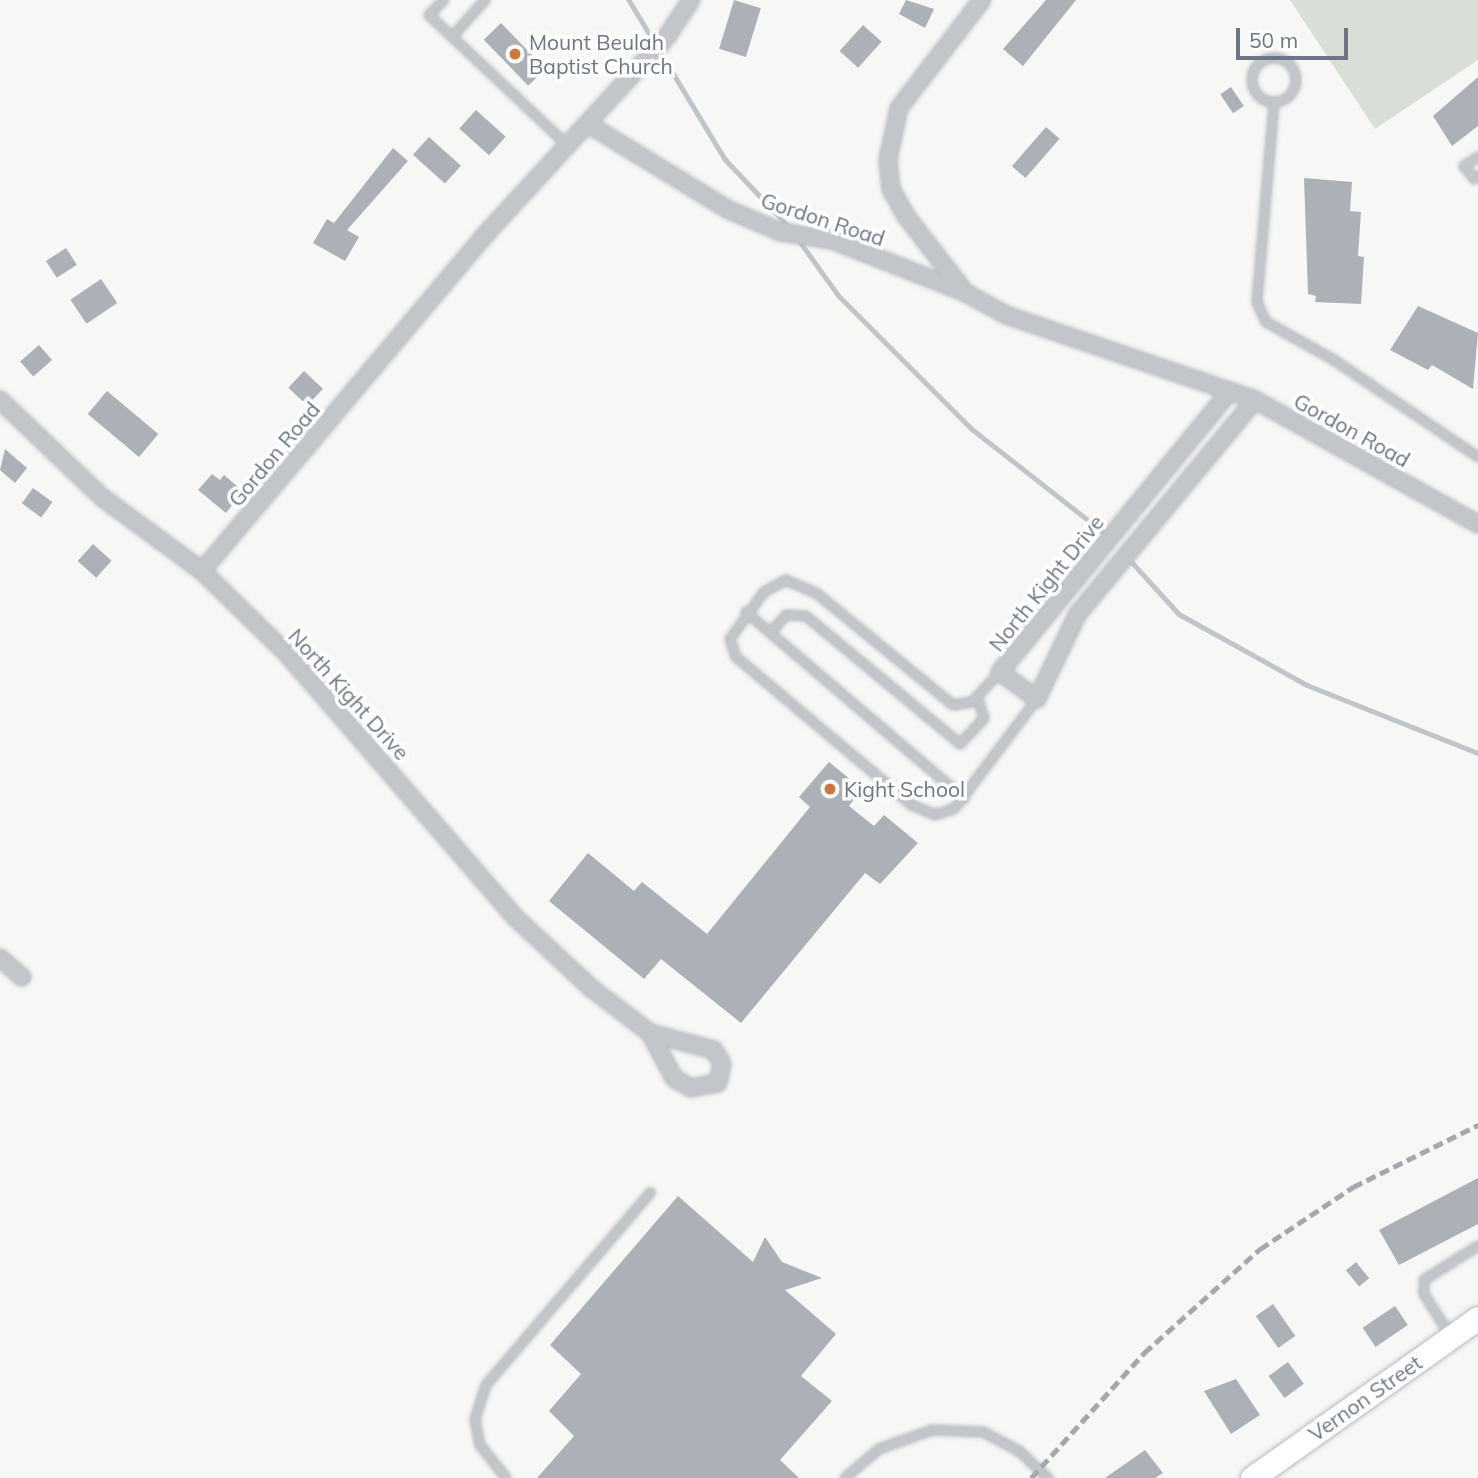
<!DOCTYPE html>
<style>
body{margin:0}
#map{position:relative;width:1478px;height:1478px;overflow:hidden;background:#f7f8f6;font-family:Mulish,sans-serif}
div>[style]{position:absolute}
.green>*{inset:0;background:#d9ded7}
.stream>*{height:4.5px;margin:-2.25px;padding:0 2.25px;transform-origin:2.25px;border-radius:2.25px;background:#bfc5cb}
.building>*{inset:0;background:#acb1b7;transform-origin:0 0}
.roads{filter:drop-shadow(0 0 2px #b7babf) drop-shadow(0 0 2px #b7babf)}
.lane>*{height:8px;margin:-4px;padding:0 4px;transform-origin:4px;border-radius:4px;background:#c2c5c9}
.lane>.ring{margin:-4px;padding:0;box-sizing:content-box;background:none;border:8px solid #c2c5c9;border-radius:50%}
.street>*{height:16px;margin:-8px;padding:0 8px;transform-origin:8px;border-radius:8px;background:#c2c5c9}
.secondary>*{height:23px;margin:-11.5px;padding:0 11.5px;transform-origin:11.5px;border-radius:11.5px;background:#fff}
.rail>*{height:4.5px;margin-top:-2.25px;transform-origin:0;background:repeating-linear-gradient(90deg,#a4a8ae 0 10px,transparent 0 15px)}
.dots>*{width:19px;height:19px;translate:-50% -50%;box-sizing:border-box;border:4px solid #fff;border-radius:50%}
span{translate:-50% -50%;white-space:nowrap;text-align:center;line-height:1.15;-webkit-text-stroke:7px #fff;paint-order:stroke}
.poi-label{font-size:21px;color:#6b7583}
.left{translate:0 -50%;text-align:left}
.street-label{font-size:21px;color:#6b7583}
.scale{position:absolute;left:1236px;top:28px;width:112px;height:32px;box-sizing:border-box;border:4px solid #6b7583;border-top:0;padding-left:9px;font-size:21px;line-height:24px;white-space:nowrap;color:#6b7583;-webkit-text-stroke:5px #fff;paint-order:stroke}
</style>
<div id="map">
<div class="green">
<div style="clip-path:polygon(1290px 0,1478px 0,1478px 60px,1375px 129px)"></div>
</div>
<div class="stream">
<div style="left:629px;top:0;width:186px;rotate:58.9deg"></div>
<div style="left:725px;top:159px;width:96px;rotate:46.7deg"></div>
<div style="left:798px;top:239px;width:70px;rotate:54.3deg"></div>
<div style="left:839px;top:296px;width:188px;rotate:45deg"></div>
<div style="left:972px;top:429px;width:170px;rotate:38.1deg"></div>
<div style="left:1129px;top:559px;width:74px;rotate:47.7deg"></div>
<div style="left:1179px;top:614px;width:146px;rotate:29deg"></div>
<div style="left:1307px;top:685px;width:184px;rotate:21.7deg"></div>
</div>
<div class="building">
<div style="left:734px;top:0;width:28px;height:51px;rotate:17deg"></div>
<div style="clip-path:polygon(906px 0,934px 9px,925px 28px,899px 14px)"></div>
<div style="clip-path:polygon(1046px 0,1076px 0,1023px 66px,1003px 49px)"></div>
<div style="left:501px;top:23px;width:64px;height:24px;rotate:46deg"></div>
<div style="left:863px;top:25px;width:25px;height:35px;rotate:42deg"></div>
<div style="clip-path:polygon(1478px 77px,1478px 126px,1452px 146px,1433px 116px)"></div>
<div style="left:1231px;top:87px;width:23px;height:13px;rotate:56deg"></div>
<div style="left:476px;top:110px;width:40px;height:25px;rotate:42deg"></div>
<div style="left:1046px;top:127px;width:18px;height:52px;rotate:41deg"></div>
<div style="left:429px;top:137px;width:43px;height:24px;rotate:42deg"></div>
<div style="clip-path:polygon(393px 148px,408px 161px,347px 230px,359px 237px,345px 261px,313px 243px,327px 219px,334px 223px)"></div>
<div style="clip-path:polygon(1304px 178px,1352px 182px,1350px 211px,1361px 212px,1358px 256px,1364px 257px,1361px 304px,1315px 302px,1316px 296px,1308px 294px)"></div>
<div style="left:66px;top:248px;width:20px;height:24px;rotate:57deg"></div>
<div style="left:101px;top:279px;width:29px;height:37px;rotate:56deg"></div>
<div style="clip-path:polygon(1418px 306px,1478px 333px,1473px 389px,1432px 365px,1428px 370px,1390px 350px)"></div>
<div style="left:39px;top:345px;width:20px;height:25px;rotate:49deg"></div>
<div style="left:304px;top:371px;width:26px;height:23px;rotate:43deg"></div>
<div style="left:107px;top:391px;width:67px;height:30px;rotate:40deg"></div>
<div style="clip-path:polygon(5px 449px,27px 468px,15px 483px,0 470px)"></div>
<div style="clip-path:polygon(212px 474px,220px 480px,224px 475px,243px 491px,226px 513px,198px 490px)"></div>
<div style="left:33px;top:488px;width:24px;height:19px;rotate:36deg"></div>
<div style="left:93px;top:544px;width:25px;height:23px;rotate:42deg"></div>
<div style="clip-path:polygon(829px 762px,862px 789px,849px 806px,874px 826px,884px 815px,918px 843px,880px 884px,865px 873px,741px 1023px,661px 959px,644px 979px,549px 901px,588px 853px,634px 891px,642px 882px,707px 934px,810px 807px,799px 797px)"></div>
<div style="clip-path:polygon(1478px 1178px,1478px 1224px,1399px 1265px,1379px 1230px)"></div>
<div style="clip-path:polygon(678px 1196px,753px 1262px,765px 1237px,782px 1262px,822px 1278px,785px 1290px,836px 1334px,801px 1376px,832px 1401px,780px 1460px,799px 1478px,537px 1478px,574px 1436px,549px 1411px,581px 1374px,550px 1345px)"></div>
<div style="left:1356px;top:1262px;width:21px;height:13px;rotate:51deg"></div>
<div style="left:1273px;top:1304px;width:39px;height:21px;rotate:55deg"></div>
<div style="left:1395px;top:1306px;width:23px;height:39px;rotate:56deg"></div>
<div style="left:1288px;top:1362px;width:27px;height:24px;rotate:54deg"></div>
<div style="clip-path:polygon(1236px 1379px,1260px 1415px,1231px 1434px,1204px 1391px)"></div>
<div style="clip-path:polygon(1145px 1450px,1163px 1473px,1155px 1478px,1105px 1478px)"></div>
</div>
<div class="roads">
<div class="lane">
<div style="left:444px;top:0;width:21px;rotate:135deg"></div>
<div style="left:429px;top:15px;width:188px;rotate:43.3deg"></div>
<div style="left:452px;top:37px;width:50px;rotate:-48.3deg"></div>
<div class="ring" style="left:1252px;top:58px;width:36px;height:36px"></div>
<div style="left:1274px;top:103px;width:200px;rotate:94.9deg"></div>
<div style="left:1257px;top:302px;width:22px;rotate:66deg"></div>
<div style="left:1266px;top:322px;width:78px;rotate:29.2deg"></div>
<div style="left:1334px;top:360px;width:174px;rotate:34deg"></div>
<div style="left:1478px;top:157px;width:17px;rotate:147deg"></div>
<div style="left:1464px;top:166px;width:16px;rotate:52deg"></div>
<div style="left:1474px;top:179px;width:5px;rotate:-37deg"></div>
<div style="left:746px;top:612px;width:287px;rotate:40.5deg"></div>
<div style="left:770px;top:633px;width:24px;rotate:-48deg"></div>
<div style="left:786px;top:615px;width:20px;rotate:3deg"></div>
<div style="left:806px;top:616px;width:200px;rotate:39.7deg"></div>
<div style="left:960px;top:744px;width:35px;rotate:-47deg"></div>
<div style="left:984px;top:718px;width:22px;rotate:-108deg"></div>
<div style="left:1000px;top:672px;width:41px;rotate:133deg"></div>
<div style="left:972px;top:702px;width:19px;rotate:171deg"></div>
<div style="left:953px;top:705px;width:177px;rotate:-140.7deg"></div>
<div style="left:816px;top:593px;width:33px;rotate:-157deg"></div>
<div style="left:786px;top:580px;width:25px;rotate:151deg"></div>
<div style="left:764px;top:592px;width:58px;rotate:125.9deg"></div>
<div style="left:730px;top:639px;width:19px;rotate:72deg"></div>
<div style="left:736px;top:657px;width:230px;rotate:40.1deg"></div>
<div style="left:912px;top:805px;width:25px;rotate:23deg"></div>
<div style="left:935px;top:815px;width:20px;rotate:-18deg"></div>
<div style="left:954px;top:809px;width:138px;rotate:-53deg"></div>
<div style="left:1450px;top:1335px;width:49px;rotate:-122.4deg"></div>
<div style="left:1424px;top:1294px;width:14px;rotate:-90deg"></div>
<div style="left:1424px;top:1280px;width:64px;rotate:-32.2deg"></div>
<div style="left:506px;top:1478px;width:42px;rotate:-128.2deg"></div>
<div style="left:480px;top:1445px;width:26px;rotate:-101deg"></div>
<div style="left:475px;top:1419px;width:36px;rotate:-72deg"></div>
<div style="left:486px;top:1385px;width:253px;rotate:-49.5deg"></div>
<div style="left:845px;top:1478px;width:45px;rotate:-40.5deg"></div>
<div style="left:879px;top:1449px;width:56px;rotate:-19.7deg"></div>
<div style="left:932px;top:1430px;width:51px;rotate:2.2deg"></div>
<div style="left:983px;top:1432px;width:41px;rotate:27.8deg"></div>
<div style="left:1019px;top:1451px;width:40px;rotate:43deg"></div>
</div>
<div class="street">
<div style="left:588px;top:124px;width:165px;rotate:31.4deg"></div>
<div style="left:729px;top:210px;width:56px;rotate:22.9deg"></div>
<div style="left:781px;top:232px;width:52px;rotate:8.9deg"></div>
<div style="left:832px;top:240px;width:142px;rotate:21.5deg"></div>
<div style="left:964px;top:292px;width:48px;rotate:28.7deg"></div>
<div style="left:1006px;top:315px;width:263px;rotate:18.8deg"></div>
<div style="left:1255px;top:400px;width:255px;rotate:29.1deg"></div>
<div style="left:964px;top:291px;width:95px;rotate:-127.7deg"></div>
<div style="left:906px;top:216px;width:31px;rotate:-119deg"></div>
<div style="left:891px;top:189px;width:30px;rotate:-96deg"></div>
<div style="left:888px;top:159px;width:52px;rotate:-77.8deg"></div>
<div style="left:899px;top:108px;width:136px;rotate:-52.5deg"></div>
<div style="left:1230px;top:391px;width:363px;rotate:129.3deg"></div>
<div style="left:1000px;top:672px;width:46px;rotate:36.1deg"></div>
<div style="left:1037px;top:699px;width:93px;rotate:-64.5deg"></div>
<div style="left:1077px;top:615px;width:279px;rotate:-50.4deg"></div>
<div style="left:0;top:400px;width:142px;rotate:43.6deg"></div>
<div style="left:103px;top:498px;width:123px;rotate:36.4deg"></div>
<div style="left:202px;top:571px;width:120px;rotate:44.3deg"></div>
<div style="left:288px;top:655px;width:349px;rotate:49.1deg"></div>
<div style="left:517px;top:919px;width:101px;rotate:43deg"></div>
<div style="left:591px;top:988px;width:74px;rotate:37.3deg"></div>
<div style="left:650px;top:1033px;width:66px;rotate:14.9deg"></div>
<div style="left:714px;top:1050px;width:16px;rotate:60deg"></div>
<div style="left:722px;top:1064px;width:19px;rotate:102deg"></div>
<div style="left:718px;top:1083px;width:27px;rotate:170deg"></div>
<div style="left:691px;top:1088px;width:20px;rotate:-150deg"></div>
<div style="left:674px;top:1078px;width:51px;rotate:-118.1deg"></div>
<div style="left:202px;top:571px;width:439px;rotate:-49.9deg"></div>
<div style="left:485px;top:235px;width:271px;rotate:-47.5deg"></div>
<div style="left:668px;top:35px;width:42px;rotate:-56.7deg"></div>
<div style="left:0;top:958px;width:29px;rotate:41deg"></div>
</div>
<div class="secondary">
<div style="left:1252px;top:1478px;width:277px;rotate:-35.3deg"></div>
</div>
</div>
<div class="rail">
<div style="left:1031px;top:1478px;width:169px;rotate:-47.9deg"></div>
<div style="left:1144px;top:1353px;width:156px;rotate:-41.9deg"></div>
<div style="left:1260px;top:1249px;width:112px;rotate:-33.7deg"></div>
<div style="left:1353px;top:1187px;width:140px;rotate:-26.4deg"></div>
</div>
<div class="dots">
<div style="left:515px;top:54px;background:#ce7640"></div>
<div style="left:830px;top:789px;background:#ce7640"></div>
</div>
<div class="poi-label">
<span class="left" style="left:529px;top:54px">Mount Beulah<br>Baptist Church</span>
<span class="left" style="left:844px;top:789px">Kight School</span>
</div>
<div class="street-label">
<span style="left:823px;top:219px;rotate:18deg">Gordon Road</span>
<span style="left:1352px;top:430px;rotate:29deg">Gordon Road</span>
<span style="left:274px;top:454px;rotate:-50deg">Gordon Road</span>
<span style="left:1046px;top:583px;rotate:-51deg">North Kight Drive</span>
<span style="left:349px;top:694px;rotate:48deg">North Kight Drive</span>
<span style="left:1365px;top:1398px;rotate:-35deg">Vernon Street</span>
</div>
<div class="scale">50 m</div>
</div>
